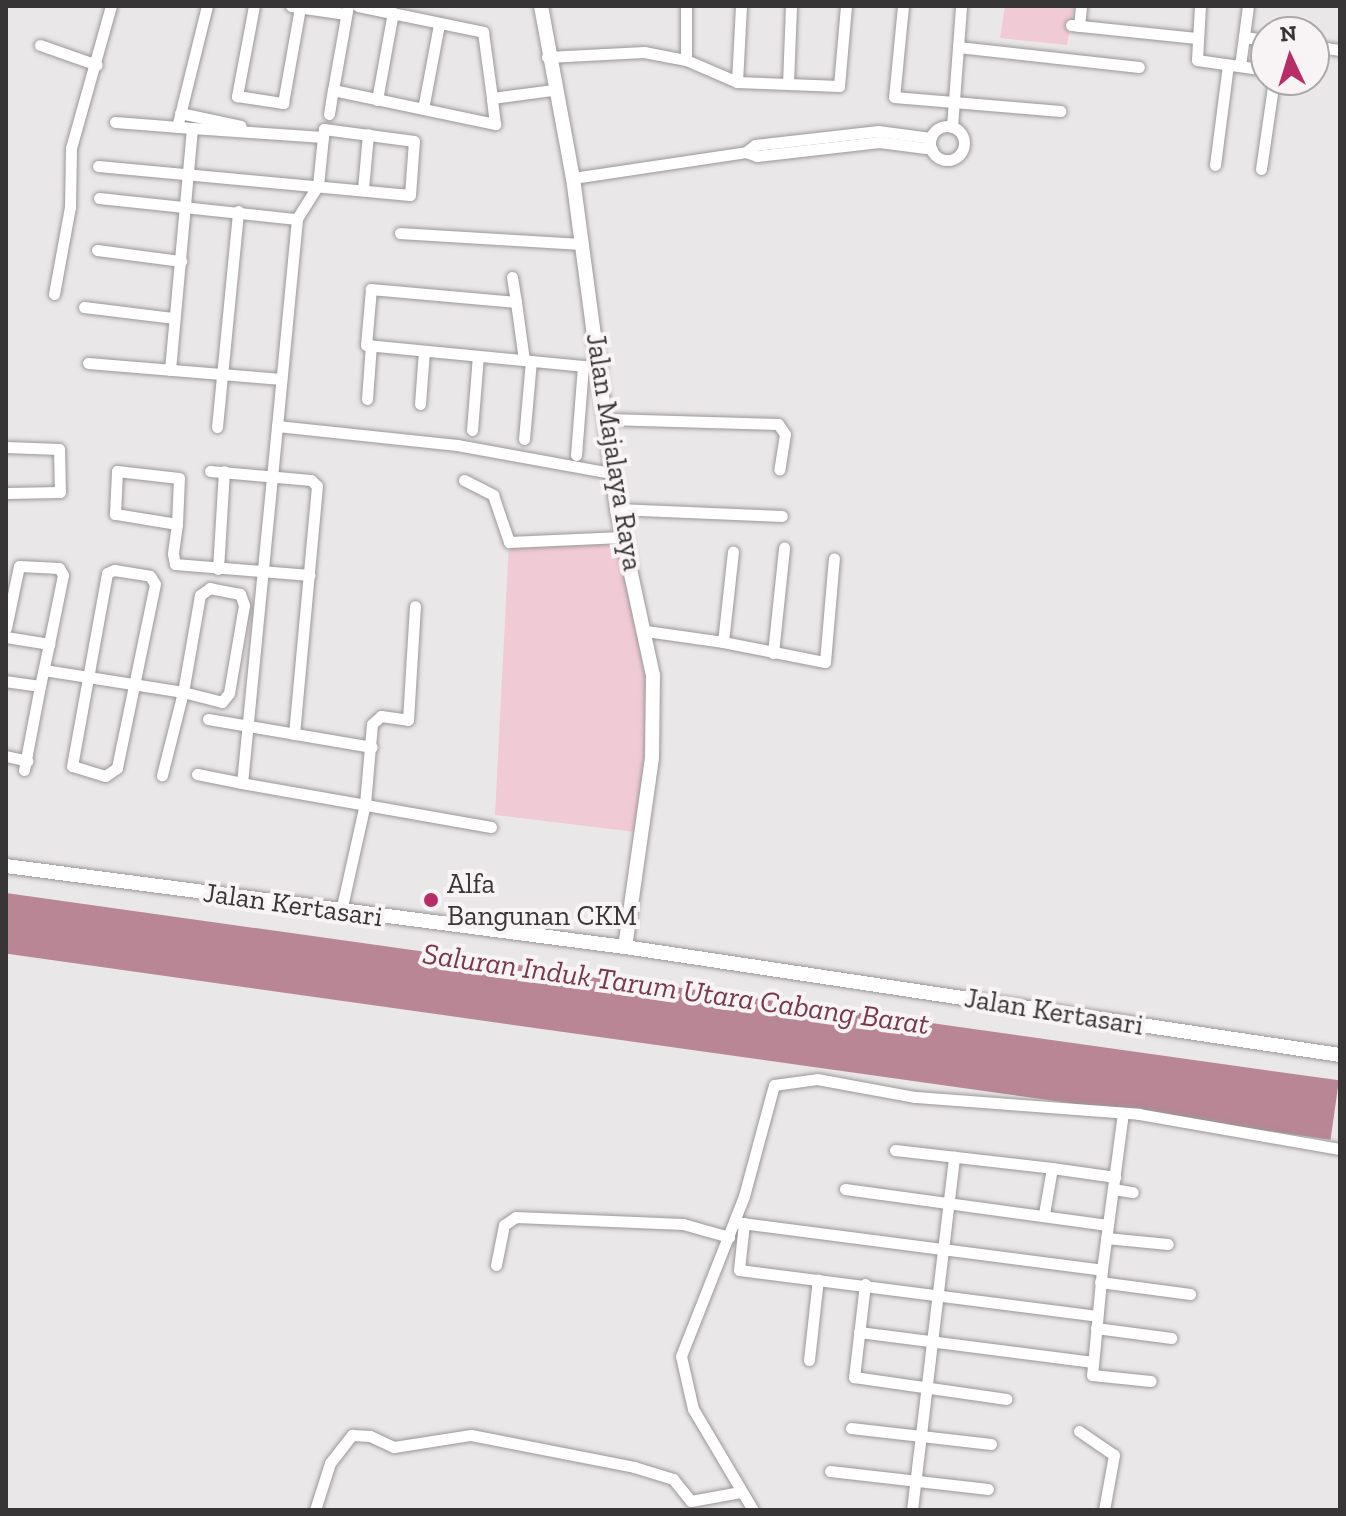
<!DOCTYPE html>
<style>
body{margin:0}
#map{position:relative;width:1346px;height:1516px;overflow:hidden;background:#eae7e8;font-family:"Zilla Slab",serif}
div>[style]{position:absolute}
.green>*{inset:0;background:#f0cbd5}
.water>*{inset:0;background:#b88694;transform-origin:0 0}
.roads{filter:drop-shadow(0 0 2px #9b9798) drop-shadow(0 0 2px #9b9798)}
.minor>*{height:11px;margin:-5.5px;padding:0 5.5px;transform-origin:5.5px;border-radius:5.5px;background:#fff}
.minor>.ring{margin:-5.5px;padding:0;box-sizing:content-box;background:none;border:11px solid #fff;border-radius:50%}
.tertiary>*{height:14px;margin:-7px;padding:0 7px;transform-origin:7px;border-radius:7px;background:#fff}
.dots>*{width:22px;height:22px;translate:-50% -50%;box-sizing:border-box;border:4px solid #f8f4f5;border-radius:50%}
span{translate:-50% -50%;white-space:nowrap;text-align:center;line-height:1.15;-webkit-text-stroke:8px #f8f4f5;paint-order:stroke}
.street-label{font-size:28px;color:#373536}
.poi-label{font-size:28px;color:#373536}
.left{translate:0 -50%;text-align:left}
.water-label{font-size:30px;color:#78374d;font-style:italic}
.frame{position:absolute;inset:0;border:8px solid #373536;pointer-events:none}
.north{position:absolute;left:1250px;top:16px;width:80px;height:80px;box-sizing:border-box;background:#f8f4f5;border:2px solid #aba8a9;border-radius:50%;rotate:356deg;font-size:22px;font-weight:700;line-height:32px;text-align:center;color:#373536}
.north::after{content:'';display:block;margin:auto;width:28px;height:36px;background:#b82d67;clip-path:polygon(50% 0,100% 100%,50% 72%,0 100%)}
</style>
<div id="map">
<div class="green">
<div style="clip-path:polygon(1005px 6px,1074px 6px,1067px 45px,1000px 38px)"></div>
<div style="clip-path:polygon(509px 542px,612px 542px,614px 557px,626px 555px,646px 631px,655px 732px,635px 832px,495px 815px)"></div>
</div>
<div class="water">
<div style="left:6px;top:893px;width:1346px;height:60px;rotate:8deg"></div>
</div>
<div class="roads">
<div class="minor">
<div style="left:254px;top:6px;width:92px;rotate:100.7deg"></div>
<div style="left:237px;top:96px;width:47px;rotate:8.7deg"></div>
<div style="left:283px;top:103px;width:97px;rotate:-79.9deg"></div>
<div style="left:291px;top:6px;width:55px;rotate:8.4deg"></div>
<div style="left:358px;top:6px;width:128px;rotate:11.7deg"></div>
<div style="left:483px;top:32px;width:67px;rotate:82.2deg"></div>
<div style="left:903px;top:6px;width:91px;rotate:95.6deg"></div>
<div style="left:894px;top:97px;width:167px;rotate:4.8deg"></div>
<div style="left:1200px;top:6px;width:54px;rotate:93.2deg"></div>
<div style="left:1197px;top:60px;width:70px;rotate:8.2deg"></div>
<div style="left:1071px;top:25px;width:126px;rotate:5.9deg"></div>
<div style="left:1079px;top:26px;width:20px;rotate:-84deg"></div>
<div style="left:1244px;top:37px;width:22px;rotate:8deg"></div>
<div style="left:40px;top:45px;width:60px;rotate:19.3deg"></div>
<div style="left:1314px;top:46px;width:26px;rotate:9deg"></div>
<div style="left:958px;top:47px;width:182px;rotate:6.3deg"></div>
<div style="left:547px;top:57px;width:97px;rotate:-3deg"></div>
<div style="left:644px;top:52px;width:43px;rotate:10.8deg"></div>
<div style="left:686px;top:60px;width:56px;rotate:23.3deg"></div>
<div style="left:737px;top:82px;width:102px;rotate:2.2deg"></div>
<div style="left:839px;top:86px;width:80px;rotate:-85deg"></div>
<div style="left:686px;top:60px;width:54px;rotate:-90deg"></div>
<div style="left:1240px;top:66px;width:61px;rotate:-82.4deg"></div>
<div style="left:737px;top:82px;width:76px;rotate:-87deg"></div>
<div style="left:788px;top:84px;width:78px;rotate:-87.8deg"></div>
<div style="left:333px;top:90px;width:85px;rotate:-79.9deg"></div>
<div style="left:377px;top:100px;width:89px;rotate:-79.7deg"></div>
<div style="left:423px;top:109px;width:86px;rotate:-79.3deg"></div>
<div style="left:180px;top:113px;width:62px;rotate:12deg"></div>
<div style="left:329px;top:114px;width:24px;rotate:-81deg"></div>
<div style="left:333px;top:90px;width:166px;rotate:11.9deg"></div>
<div style="left:495px;top:124px;width:26px;rotate:-97deg"></div>
<div style="left:492px;top:98px;width:62px;rotate:-7.5deg"></div>
<div style="left:115px;top:122px;width:77px;rotate:4.5deg"></div>
<div style="left:192px;top:128px;width:243px;rotate:95.2deg"></div>
<div class="ring" style="left:930px;top:126px;width:23px;height:23px"></div>
<div style="left:177px;top:127px;width:125px;rotate:-76.1deg"></div>
<div style="left:952px;top:127px;width:121px;rotate:-85.7deg"></div>
<div style="left:192px;top:128px;width:131px;rotate:3.9deg"></div>
<div style="left:323px;top:137px;width:48px;rotate:95.9deg"></div>
<div style="left:318px;top:185px;width:40px;rotate:122deg"></div>
<div style="left:297px;top:219px;width:208px;rotate:95.5deg"></div>
<div style="left:746px;top:152px;width:11px;rotate:-38deg"></div>
<div style="left:755px;top:145px;width:124px;rotate:-6.5deg"></div>
<div style="left:878px;top:131px;width:53px;rotate:7.5deg"></div>
<div style="left:1215px;top:165px;width:101px;rotate:-82.6deg"></div>
<div style="left:98px;top:166px;width:313px;rotate:5.3deg"></div>
<div style="left:410px;top:195px;width:54px;rotate:-85.8deg"></div>
<div style="left:414px;top:141px;width:91px;rotate:-172.4deg"></div>
<div style="left:324px;top:129px;width:8px;rotate:97deg"></div>
<div style="left:1261px;top:169px;width:90px;rotate:-81.7deg"></div>
<div style="left:573px;top:178px;width:175px;rotate:-8.5deg"></div>
<div style="left:746px;top:152px;width:12px;rotate:20deg"></div>
<div style="left:757px;top:156px;width:123px;rotate:-6.5deg"></div>
<div style="left:879px;top:142px;width:53px;rotate:7.5deg"></div>
<div style="left:363px;top:189px;width:55px;rotate:-84.8deg"></div>
<div style="left:99px;top:198px;width:199px;rotate:6.1deg"></div>
<div style="left:400px;top:233px;width:180px;rotate:3.5deg"></div>
<div style="left:97px;top:250px;width:85px;rotate:7.5deg"></div>
<div style="left:512px;top:277px;width:25px;rotate:81deg"></div>
<div style="left:54px;top:294px;width:88px;rotate:-79.6deg"></div>
<div style="left:70px;top:207px;width:59px;rotate:-89deg"></div>
<div style="left:71px;top:148px;width:148px;rotate:-74.3deg"></div>
<div style="left:84px;top:307px;width:91px;rotate:7deg"></div>
<div style="left:524px;top:360px;width:59px;rotate:-97.9deg"></div>
<div style="left:516px;top:302px;width:146px;rotate:-174.9deg"></div>
<div style="left:371px;top:289px;width:56px;rotate:95.1deg"></div>
<div style="left:366px;top:345px;width:218px;rotate:5.5deg"></div>
<div style="left:583px;top:366px;width:18px;rotate:3deg"></div>
<div style="left:88px;top:363px;width:194px;rotate:4.7deg"></div>
<div style="left:367px;top:399px;width:54px;rotate:-85.8deg"></div>
<div style="left:420px;top:404px;width:53px;rotate:-85.7deg"></div>
<div style="left:606px;top:419px;width:172px;rotate:1.7deg"></div>
<div style="left:778px;top:424px;width:12px;rotate:55deg"></div>
<div style="left:785px;top:434px;width:36px;rotate:99deg"></div>
<div style="left:217px;top:427px;width:217px;rotate:-84.4deg"></div>
<div style="left:472px;top:430px;width:74px;rotate:-85.4deg"></div>
<div style="left:524px;top:439px;width:78px;rotate:-84.9deg"></div>
<div style="left:6px;top:447px;width:53px;rotate:2.2deg"></div>
<div style="left:59px;top:449px;width:43px;rotate:88.7deg"></div>
<div style="left:60px;top:492px;width:54px;rotate:178.9deg"></div>
<div style="left:576px;top:455px;width:89px;rotate:-85.5deg"></div>
<div style="left:210px;top:471px;width:101px;rotate:5.1deg"></div>
<div style="left:311px;top:480px;width:8px;rotate:45deg"></div>
<div style="left:317px;top:486px;width:249px;rotate:95.3deg"></div>
<div style="left:464px;top:480px;width:33px;rotate:27deg"></div>
<div style="left:493px;top:495px;width:50px;rotate:71.2deg"></div>
<div style="left:509px;top:542px;width:113px;rotate:-2.5deg"></div>
<div style="left:617px;top:509px;width:165px;rotate:2.4deg"></div>
<div style="left:177px;top:524px;width:63px;rotate:-170.8deg"></div>
<div style="left:115px;top:514px;width:43px;rotate:-87.3deg"></div>
<div style="left:117px;top:471px;width:62px;rotate:6.4deg"></div>
<div style="left:179px;top:478px;width:46px;rotate:92.5deg"></div>
<div style="left:177px;top:524px;width:30px;rotate:98deg"></div>
<div style="left:173px;top:554px;width:10px;rotate:79deg"></div>
<div style="left:175px;top:564px;width:135px;rotate:4.7deg"></div>
<div style="left:218px;top:569px;width:98px;rotate:-86.5deg"></div>
<div style="left:114px;top:570px;width:36px;rotate:9deg"></div>
<div style="left:150px;top:576px;width:9px;rotate:58deg"></div>
<div style="left:155px;top:584px;width:188px;rotate:101.7deg"></div>
<div style="left:117px;top:768px;width:14px;rotate:146deg"></div>
<div style="left:105px;top:776px;width:34px;rotate:-163deg"></div>
<div style="left:72px;top:766px;width:196px;rotate:-79.7deg"></div>
<div style="left:107px;top:573px;width:8px;rotate:-23deg"></div>
<div style="left:6px;top:628px;width:63px;rotate:-78.2deg"></div>
<div style="left:19px;top:566px;width:40px;rotate:2.9deg"></div>
<div style="left:59px;top:568px;width:8px;rotate:60deg"></div>
<div style="left:63px;top:575px;width:70px;rotate:101.5deg"></div>
<div style="left:646px;top:631px;width:78px;rotate:8.1deg"></div>
<div style="left:723px;top:642px;width:91px;rotate:-83.7deg"></div>
<div style="left:6px;top:637px;width:44px;rotate:9.2deg"></div>
<div style="left:49px;top:644px;width:43px;rotate:102.1deg"></div>
<div style="left:40px;top:686px;width:34px;rotate:-172deg"></div>
<div style="left:723px;top:642px;width:104px;rotate:11.1deg"></div>
<div style="left:825px;top:662px;width:104px;rotate:-85.1deg"></div>
<div style="left:773px;top:653px;width:106px;rotate:-84deg"></div>
<div style="left:44px;top:670px;width:141px;rotate:9deg"></div>
<div style="left:183px;top:692px;width:40px;rotate:14.4deg"></div>
<div style="left:222px;top:702px;width:11px;rotate:-52deg"></div>
<div style="left:229px;top:693px;width:89px;rotate:-80.3deg"></div>
<div style="left:244px;top:605px;width:12px;rotate:-110deg"></div>
<div style="left:240px;top:594px;width:31px;rotate:-169deg"></div>
<div style="left:210px;top:588px;width:12px;rotate:145deg"></div>
<div style="left:200px;top:595px;width:98px;rotate:99.9deg"></div>
<div style="left:183px;top:692px;width:86px;rotate:104.2deg"></div>
<div style="left:208px;top:719px;width:166px;rotate:9.7deg"></div>
<div style="left:6px;top:756px;width:22px;rotate:13deg"></div>
<div style="left:24px;top:770px;width:86px;rotate:-79.2deg"></div>
<div style="left:197px;top:774px;width:46px;rotate:11.3deg"></div>
<div style="left:491px;top:827px;width:253px;rotate:-170deg"></div>
<div style="left:242px;top:783px;width:359px;rotate:-84.4deg"></div>
<div style="left:277px;top:426px;width:181px;rotate:6deg"></div>
<div style="left:457px;top:445px;width:157px;rotate:10.3deg"></div>
<div style="left:341px;top:911px;width:110px;rotate:-77.4deg"></div>
<div style="left:365px;top:804px;width:80px;rotate:-85deg"></div>
<div style="left:372px;top:724px;width:12px;rotate:-42deg"></div>
<div style="left:381px;top:716px;width:27px;rotate:8deg"></div>
<div style="left:408px;top:720px;width:114px;rotate:-86.5deg"></div>
<div style="left:895px;top:1150px;width:158px;rotate:6.5deg"></div>
<div style="left:1052px;top:1168px;width:47px;rotate:99.9deg"></div>
<div style="left:1052px;top:1168px;width:64px;rotate:8.1deg"></div>
<div style="left:845px;top:1189px;width:265px;rotate:7.8deg"></div>
<div style="left:1113px;top:1189px;width:20px;rotate:9deg"></div>
<div style="left:734px;top:1222px;width:371px;rotate:7.4deg"></div>
<div style="left:1102px;top:1270px;width:158px;rotate:-82.4deg"></div>
<div style="left:744px;top:1223px;width:47px;rotate:96.1deg"></div>
<div style="left:739px;top:1270px;width:361px;rotate:7.3deg"></div>
<div style="left:1106px;top:1238px;width:62px;rotate:5.5deg"></div>
<div style="left:496px;top:1265px;width:41px;rotate:-78.7deg"></div>
<div style="left:504px;top:1225px;width:14px;rotate:-34deg"></div>
<div style="left:516px;top:1217px;width:167px;rotate:2.4deg"></div>
<div style="left:683px;top:1224px;width:48px;rotate:15.8deg"></div>
<div style="left:1102px;top:1270px;width:105px;rotate:95.4deg"></div>
<div style="left:1092px;top:1375px;width:59px;rotate:5.8deg"></div>
<div style="left:1100px;top:1282px;width:91px;rotate:7.6deg"></div>
<div style="left:865px;top:1284px;width:94px;rotate:96.7deg"></div>
<div style="left:854px;top:1377px;width:154px;rotate:8.2deg"></div>
<div style="left:1096px;top:1328px;width:76px;rotate:7.6deg"></div>
<div style="left:859px;top:1332px;width:236px;rotate:7.3deg"></div>
<div style="left:809px;top:1360px;width:81px;rotate:-83.7deg"></div>
<div style="left:851px;top:1428px;width:141px;rotate:6.5deg"></div>
<div style="left:1079px;top:1431px;width:42px;rotate:34.4deg"></div>
<div style="left:1114px;top:1455px;width:56px;rotate:100.3deg"></div>
<div style="left:830px;top:1471px;width:159px;rotate:6.5deg"></div>
<div style="left:315px;top:1510px;width:49px;rotate:-72.3deg"></div>
<div style="left:330px;top:1463px;width:36px;rotate:-52deg"></div>
<div style="left:352px;top:1435px;width:18px;rotate:3deg"></div>
<div style="left:370px;top:1436px;width:26px;rotate:25deg"></div>
<div style="left:394px;top:1447px;width:78px;rotate:-8.9deg"></div>
<div style="left:471px;top:1435px;width:166px;rotate:11.1deg"></div>
<div style="left:634px;top:1467px;width:41px;rotate:17.1deg"></div>
<div style="left:673px;top:1479px;width:28px;rotate:51deg"></div>
<div style="left:691px;top:1501px;width:50px;rotate:-10.4deg"></div>
<div style="left:753px;top:1510px;width:117px;rotate:-120.7deg"></div>
<div style="left:693px;top:1409px;width:54px;rotate:-102.8deg"></div>
<div style="left:681px;top:1356px;width:172px;rotate:-68.5deg"></div>
<div style="left:744px;top:1196px;width:115px;rotate:-74.9deg"></div>
<div style="left:774px;top:1085px;width:43px;rotate:-7.9deg"></div>
<div style="left:817px;top:1079px;width:100px;rotate:10.4deg"></div>
<div style="left:915px;top:1097px;width:225px;rotate:4.3deg"></div>
<div style="left:1139px;top:1114px;width:204px;rotate:9.9deg"></div>
<div style="left:912px;top:1510px;width:356px;rotate:-83.2deg"></div>
</div>
<div class="tertiary">
<div style="left:541px;top:6px;width:175px;rotate:79.5deg"></div>
<div style="left:573px;top:178px;width:334px;rotate:82.4deg"></div>
<div style="left:617px;top:509px;width:170px;rotate:77.8deg"></div>
<div style="left:653px;top:675px;width:83px;rotate:90.7deg"></div>
<div style="left:652px;top:758px;width:191px;rotate:98.1deg"></div>
<div style="left:6px;top:866px;width:624px;rotate:7.46deg"></div>
<div style="left:625px;top:947px;width:723px;rotate:8.59deg"></div>
</div>
</div>
<div class="dots">
<div style="left:431px;top:900px;background:#b82d67"></div>
</div>
<div class="street-label">
<span style="left:614px;top:452px;rotate:81deg">Jalan Majalaya Raya</span>
<span style="left:293px;top:905px;rotate:8deg">Jalan Kertasari</span>
<span style="left:1054px;top:1012px;rotate:9deg">Jalan Kertasari</span>
</div>
<div class="poi-label">
<span class="left" style="left:447px;top:900px">Alfa<br>Bangunan CKM</span>
</div>
<div class="water-label">
<span style="left:676px;top:989px;rotate:8deg">Saluran Induk Tarum Utara Cabang Barat</span>
</div>
<div class="frame"></div>
<div class="north">N</div>
</div>
